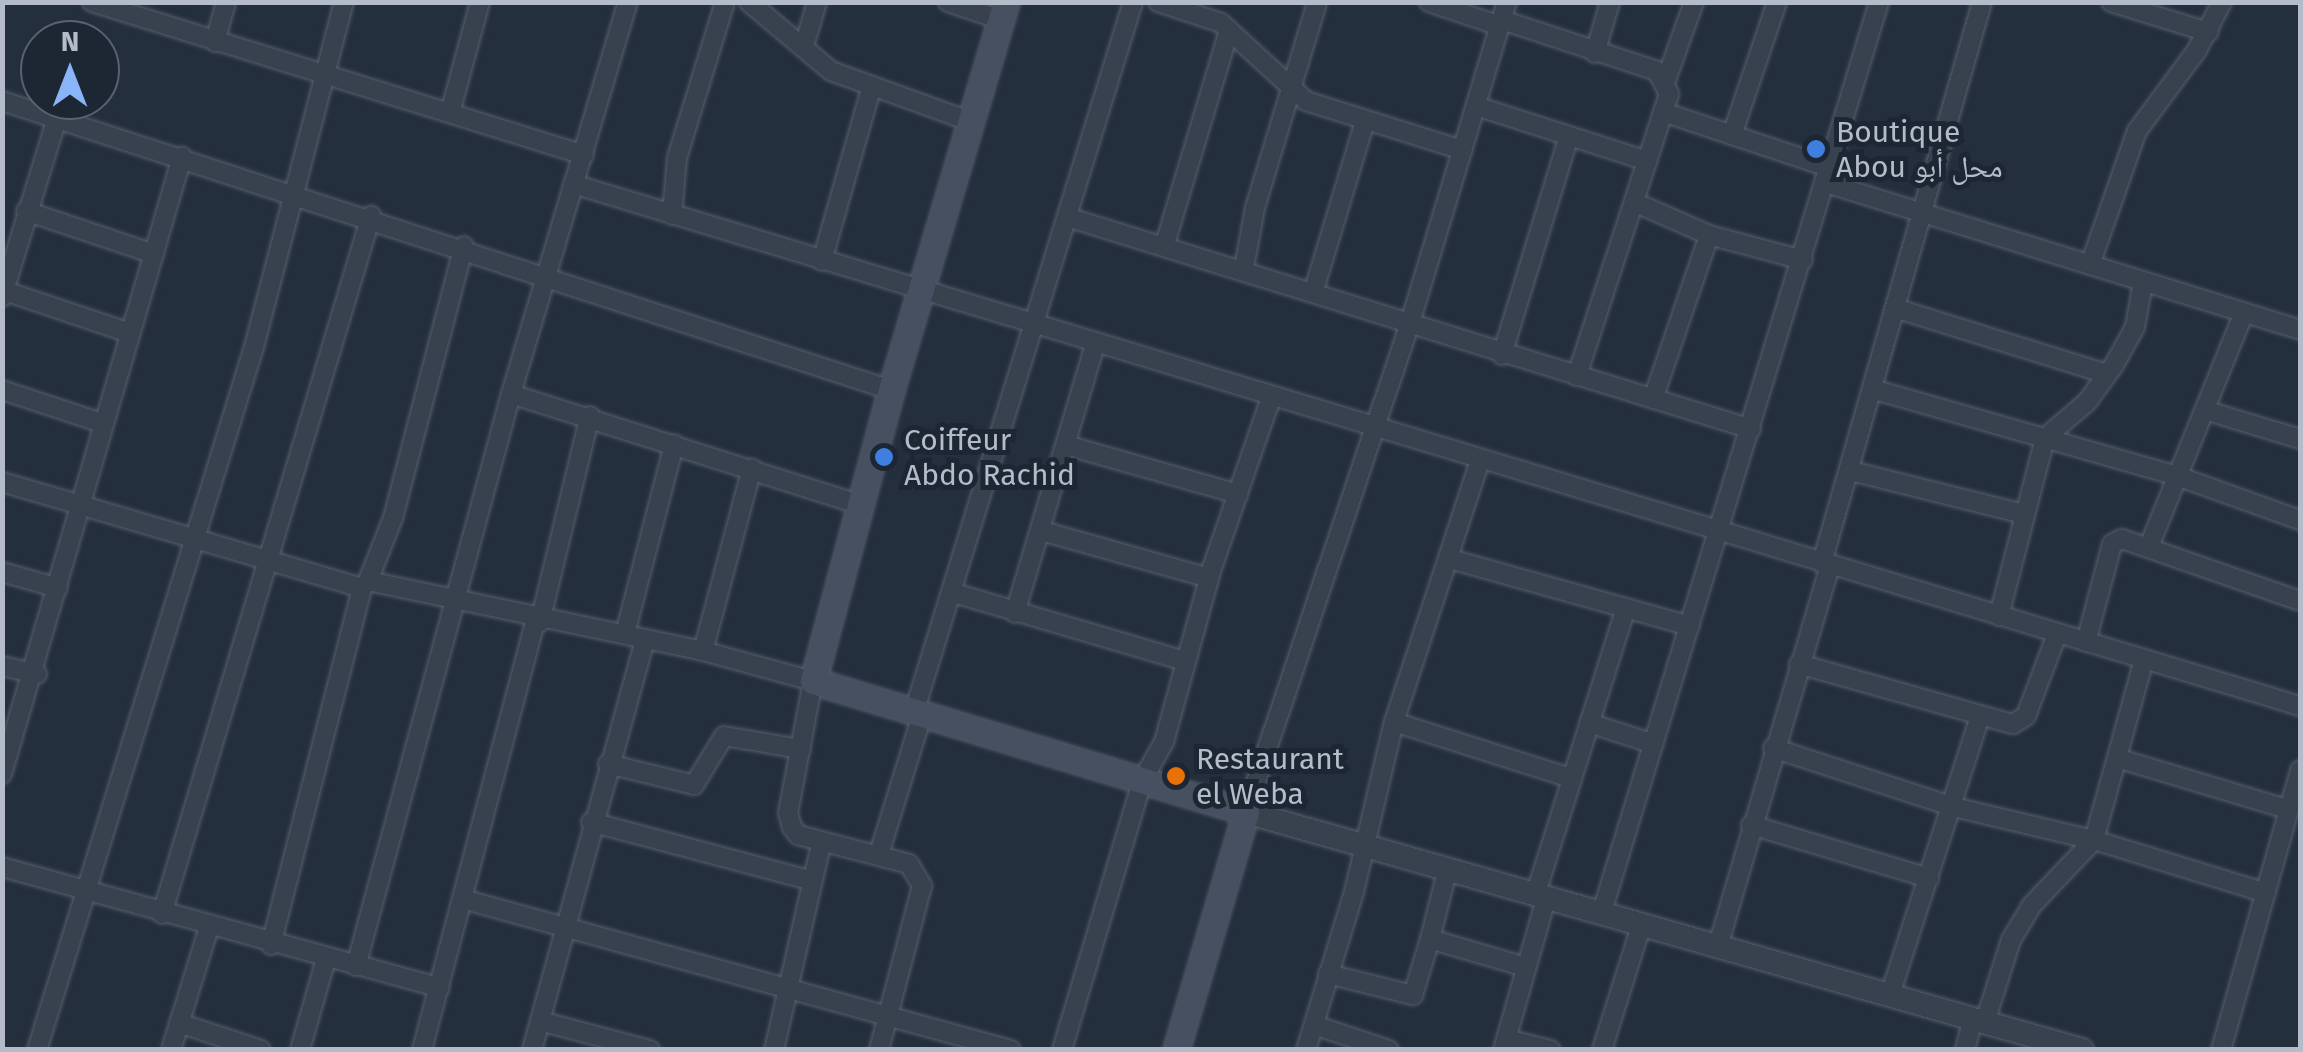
<!DOCTYPE html>
<meta charset="utf-8">
<style>
body{margin:0}
#map{position:relative;width:2303px;height:1052px;overflow:hidden;background:#242f3e;font-family:"Fira Sans","Noto Naskh Arabic",sans-serif}
div>[style]{position:absolute}
.roads{filter:drop-shadow(0 0 2px #565f6c) drop-shadow(0 0 2px #565f6c)}
.minor>*{height:18px;margin:-9px;padding:0 9px;transform-origin:9px;border-radius:9px;background:#38414e}
.tertiary>*{height:22px;margin:-11px;padding:0 11px;transform-origin:11px;border-radius:11px;background:#38414e}
.secondary>*{height:25px;margin:-12.5px;padding:0 12.5px;transform-origin:12.5px;border-radius:12.5px;background:#465061}
.dots>*{width:28px;height:28px;translate:-50% -50%;box-sizing:border-box;border:5px solid #1d2633;border-radius:50%}
span{translate:-50% -50%;white-space:nowrap;text-align:center;line-height:1.15;-webkit-text-stroke:10px #1d2633;paint-order:stroke}
.poi-label{font-size:30px;color:#b4bcc9}
.left{translate:0 -50%;text-align:left}
.frame{position:absolute;inset:0;border:5px solid #b4bcc9;pointer-events:none}
.north{position:absolute;left:20px;top:20px;width:100px;height:100px;box-sizing:border-box;background:#1d2633;border:2px solid #59626f;border-radius:50%;rotate:0deg;font-size:28px;font-weight:700;line-height:40px;text-align:center;color:#b4bcc9}
.north::after{content:'';display:block;margin:auto;width:35px;height:45px;background:#8ab4f8;clip-path:polygon(50% 0,100% 100%,50% 72%,0 100%)}
</style>
<div id="map">
<div class="roads">
<div class="minor">
<div style="left:92px;top:2px;width:515px;rotate:17.27deg"></div>
<div style="left:749px;top:2px;width:107px;rotate:40.1deg"></div>
<div style="left:831px;top:71px;width:150px;rotate:19.9deg"></div>
<div style="left:948px;top:2px;width:56px;rotate:18.8deg"></div>
<div style="left:1158px;top:2px;width:66px;rotate:18.4deg"></div>
<div style="left:1221px;top:23px;width:115px;rotate:42.5deg"></div>
<div style="left:1306px;top:101px;width:164px;rotate:17.4deg"></div>
<div style="left:1429px;top:2px;width:75px;rotate:18.7deg"></div>
<div style="left:2111px;top:2px;width:102px;rotate:17.2deg"></div>
<div style="left:1502px;top:20px;width:163px;rotate:18.2deg"></div>
<div style="left:1657px;top:71px;width:26px;rotate:62deg"></div>
<div style="left:1669px;top:94px;width:297px;rotate:108.1deg"></div>
<div style="left:215px;top:42px;width:41px;rotate:-74.6deg"></div>
<div style="left:804px;top:46px;width:46px;rotate:-73.5deg"></div>
<div style="left:1595px;top:53px;width:53px;rotate:-73.6deg"></div>
<div style="left:1666px;top:80px;width:83px;rotate:-70.3deg"></div>
<div style="left:2px;top:101px;width:935px;rotate:18.01deg"></div>
<div style="left:1476px;top:106px;width:180px;rotate:17.8deg"></div>
<div style="left:1663px;top:112px;width:177px;rotate:18.4deg"></div>
<div style="left:450px;top:113px;width:115px;rotate:-74.9deg"></div>
<div style="left:1732px;top:135px;width:140px;rotate:-71.3deg"></div>
<div style="left:1826px;top:183px;width:496px;rotate:17.2deg"></div>
<div style="left:573px;top:184px;width:1804px;rotate:16.82deg"></div>
<div style="left:1634px;top:202px;width:82px;rotate:23.7deg"></div>
<div style="left:1709px;top:235px;width:97px;rotate:14.9deg"></div>
<div style="left:26px;top:211px;width:135px;rotate:18.6deg"></div>
<div style="left:672px;top:215px;width:57px;rotate:-85deg"></div>
<div style="left:677px;top:158px;width:163px;rotate:-72.9deg"></div>
<div style="left:1067px;top:217px;width:716px;rotate:17.22deg"></div>
<div style="left:1165px;top:244px;width:223px;rotate:-73.3deg"></div>
<div style="left:822px;top:261px;width:179px;rotate:-74.1deg"></div>
<div style="left:2090px;top:265px;width:142px;rotate:-70.7deg"></div>
<div style="left:2137px;top:131px;width:101px;rotate:-53.5deg"></div>
<div style="left:2197px;top:50px;width:54px;rotate:-62.5deg"></div>
<div style="left:1244px;top:268px;width:61px;rotate:-79.6deg"></div>
<div style="left:1255px;top:208px;width:215px;rotate:-73.2deg"></div>
<div style="left:1314px;top:290px;width:173px;rotate:-73.2deg"></div>
<div style="left:5px;top:291px;width:132px;rotate:18.6deg"></div>
<div style="left:2px;top:297px;width:187px;rotate:-72.9deg"></div>
<div style="left:1898px;top:309px;width:219px;rotate:17.3deg"></div>
<div style="left:1502px;top:355px;width:229px;rotate:-73deg"></div>
<div style="left:1872px;top:389px;width:317px;rotate:15.9deg"></div>
<div style="left:2177px;top:476px;width:131px;rotate:19.7deg"></div>
<div style="left:2px;top:390px;width:105px;rotate:18.3deg"></div>
<div style="left:511px;top:394px;width:366px;rotate:17.6deg"></div>
<div style="left:1653px;top:399px;width:173px;rotate:-71.1deg"></div>
<div style="left:2208px;top:411px;width:96px;rotate:16.9deg"></div>
<div style="left:1069px;top:446px;width:176px;rotate:15.9deg"></div>
<div style="left:1851px;top:471px;width:177px;rotate:14deg"></div>
<div style="left:2px;top:482px;width:375px;rotate:16.4deg"></div>
<div style="left:362px;top:588px;width:9px;rotate:-49deg"></div>
<div style="left:368px;top:581px;width:342px;rotate:11.8deg"></div>
<div style="left:703px;top:651px;width:114px;rotate:15.3deg"></div>
<div style="left:813px;top:681px;width:134px;rotate:100.7deg"></div>
<div style="left:788px;top:813px;width:15px;rotate:74deg"></div>
<div style="left:792px;top:827px;width:10px;rotate:53deg"></div>
<div style="left:798px;top:835px;width:115px;rotate:14.6deg"></div>
<div style="left:909px;top:864px;width:26px;rotate:59deg"></div>
<div style="left:922px;top:886px;width:170px;rotate:104.7deg"></div>
<div style="left:1042px;top:531px;width:173px;rotate:15.7deg"></div>
<div style="left:2150px;top:544px;width:249px;rotate:-67.9deg"></div>
<div style="left:1450px;top:559px;width:249px;rotate:15.6deg"></div>
<div style="left:1822px;top:563px;width:583px;rotate:-74.08deg"></div>
<div style="left:2px;top:572px;width:58px;rotate:15.9deg"></div>
<div style="left:368px;top:581px;width:68px;rotate:-68.4deg"></div>
<div style="left:393px;top:518px;width:281px;rotate:-75.4deg"></div>
<div style="left:954px;top:593px;width:241px;rotate:16.4deg"></div>
<div style="left:1015px;top:613px;width:281px;rotate:-73.4deg"></div>
<div style="left:1999px;top:616px;width:184px;rotate:-75.5deg"></div>
<div style="left:2045px;top:438px;width:55px;rotate:-40.6deg"></div>
<div style="left:2087px;top:402px;width:46px;rotate:-53.9deg"></div>
<div style="left:2114px;top:365px;width:43px;rotate:-61.1deg"></div>
<div style="left:2135px;top:327px;width:46px;rotate:-79.9deg"></div>
<div style="left:540px;top:622px;width:212px;rotate:-76.4deg"></div>
<div style="left:625px;top:634px;width:196px;rotate:-75.5deg"></div>
<div style="left:2086px;top:642px;width:101px;rotate:-75.1deg"></div>
<div style="left:2112px;top:544px;width:11px;rotate:-27deg"></div>
<div style="left:2122px;top:539px;width:188px;rotate:19.2deg"></div>
<div style="left:703px;top:651px;width:189px;rotate:-75deg"></div>
<div style="left:1799px;top:664px;width:222px;rotate:15.7deg"></div>
<div style="left:2013px;top:724px;width:15px;rotate:-32deg"></div>
<div style="left:2026px;top:716px;width:88px;rotate:-69.3deg"></div>
<div style="left:2px;top:666px;width:36px;rotate:13deg"></div>
<div style="left:914px;top:712px;width:743px;rotate:-72.86deg"></div>
<div style="left:1394px;top:722px;width:186px;rotate:17.6deg"></div>
<div style="left:1589px;top:723px;width:68px;rotate:17.9deg"></div>
<div style="left:1773px;top:748px;width:190px;rotate:18.1deg"></div>
<div style="left:1954px;top:807px;width:144px;rotate:13.3deg"></div>
<div style="left:2094px;top:840px;width:180px;rotate:17.1deg"></div>
<div style="left:2120px;top:759px;width:174px;rotate:16.7deg"></div>
<div style="left:608px;top:764px;width:89px;rotate:13.7deg"></div>
<div style="left:694px;top:785px;width:57px;rotate:-58.5deg"></div>
<div style="left:724px;top:736px;width:78px;rotate:9.6deg"></div>
<div style="left:2px;top:774px;width:643px;rotate:-73.74deg"></div>
<div style="left:1246px;top:812px;width:516px;rotate:-71.46deg"></div>
<div style="left:1410px;top:323px;width:335px;rotate:-73.2deg"></div>
<div style="left:591px;top:822px;width:229px;rotate:14.9deg"></div>
<div style="left:1751px;top:825px;width:186px;rotate:16.6deg"></div>
<div style="left:879px;top:854px;width:145px;rotate:-72.8deg"></div>
<div style="left:2px;top:867px;width:454px;rotate:15.4deg"></div>
<div style="left:1536px;top:893px;width:299px;rotate:-72.5deg"></div>
<div style="left:466px;top:900px;width:565px;rotate:15.39deg"></div>
<div style="left:1602px;top:912px;width:951px;rotate:-73.07deg"></div>
<div style="left:162px;top:914px;width:729px;rotate:-73.33deg"></div>
<div style="left:1430px;top:939px;width:73px;rotate:-75.8deg"></div>
<div style="left:271px;top:945px;width:368px;rotate:-75.7deg"></div>
<div style="left:1718px;top:946px;width:396px;rotate:-73.6deg"></div>
<div style="left:356px;top:966px;width:593px;rotate:-74.84deg"></div>
<div style="left:511px;top:394px;width:409px;rotate:-73.4deg"></div>
<div style="left:1328px;top:974px;width:88px;rotate:13.9deg"></div>
<div style="left:1413px;top:995px;width:59px;rotate:-73.1deg"></div>
<div style="left:1430px;top:939px;width:100px;rotate:16.3deg"></div>
<div style="left:1890px;top:995px;width:290px;rotate:-72.1deg"></div>
<div style="left:540px;top:1021px;width:114px;rotate:14.8deg"></div>
<div style="left:1985px;top:1022px;width:86px;rotate:-72.4deg"></div>
<div style="left:2011px;top:940px;width:41px;rotate:-59deg"></div>
<div style="left:2032px;top:905px;width:90px;rotate:-46.4deg"></div>
<div style="left:2094px;top:840px;width:187px;rotate:-74.5deg"></div>
<div style="left:179px;top:1023px;width:86px;rotate:18.2deg"></div>
<div style="left:1314px;top:1025px;width:79px;rotate:18.4deg"></div>
<div style="left:1506px;top:1039px;width:46px;rotate:13.7deg"></div>
<div style="left:37px;top:1050px;width:736px;rotate:-72.85deg"></div>
<div style="left:254px;top:347px;width:357px;rotate:-75.4deg"></div>
<div style="left:171px;top:1050px;width:129px;rotate:-72.8deg"></div>
<div style="left:300px;top:1050px;width:95px;rotate:-74.1deg"></div>
<div style="left:422px;top:1050px;width:444px;rotate:-75.2deg"></div>
<div style="left:532px;top:1050px;width:425px;rotate:-74.6deg"></div>
<div style="left:774px;top:1050px;width:214px;rotate:-77.1deg"></div>
<div style="left:1062px;top:1050px;width:283px;rotate:-73.4deg"></div>
<div style="left:1143px;top:779px;width:43px;rotate:-60.4deg"></div>
<div style="left:1164px;top:742px;width:177px;rotate:-74.6deg"></div>
<div style="left:1211px;top:571px;width:183px;rotate:-70.9deg"></div>
<div style="left:1306px;top:1050px;width:165px;rotate:-73.1deg"></div>
<div style="left:1354px;top:892px;width:175px;rotate:-76.8deg"></div>
<div style="left:1394px;top:722px;width:275px;rotate:-71.8deg"></div>
<div style="left:1503px;top:1050px;width:160px;rotate:-74.1deg"></div>
<div style="left:1602px;top:1050px;width:133px;rotate:-72.5deg"></div>
<div style="left:1965px;top:1050px;width:32px;rotate:-76deg"></div>
<div style="left:2221px;top:1050px;width:291px;rotate:-74.2deg"></div>
</div>
<div class="tertiary">
<div style="left:1246px;top:812px;width:869px;rotate:15.89deg"></div>
</div>
<div class="secondary">
<div style="left:1006px;top:2px;width:405px;rotate:106.5deg"></div>
<div style="left:891px;top:390px;width:301px;rotate:105deg"></div>
<div style="left:813px;top:681px;width:452px;rotate:16.8deg"></div>
<div style="left:1246px;top:812px;width:248px;rotate:106.4deg"></div>
</div>
</div>
<div class="dots">
<div style="left:1816px;top:149px;background:#3f7fe0"></div>
<div style="left:884px;top:457px;background:#3f7fe0"></div>
<div style="left:1176px;top:776px;background:#e8710a"></div>
</div>
<div class="poi-label">
<span class="left" style="left:1836px;top:149px">Boutique<br>Abou محل أبو</span>
<span class="left" style="left:904px;top:457px">Coiffeur<br>Abdo Rachid</span>
<span class="left" style="left:1196px;top:776px">Restaurant<br>el Weba</span>
</div>
<div class="frame"></div>
<div class="north">N</div>
</div>
